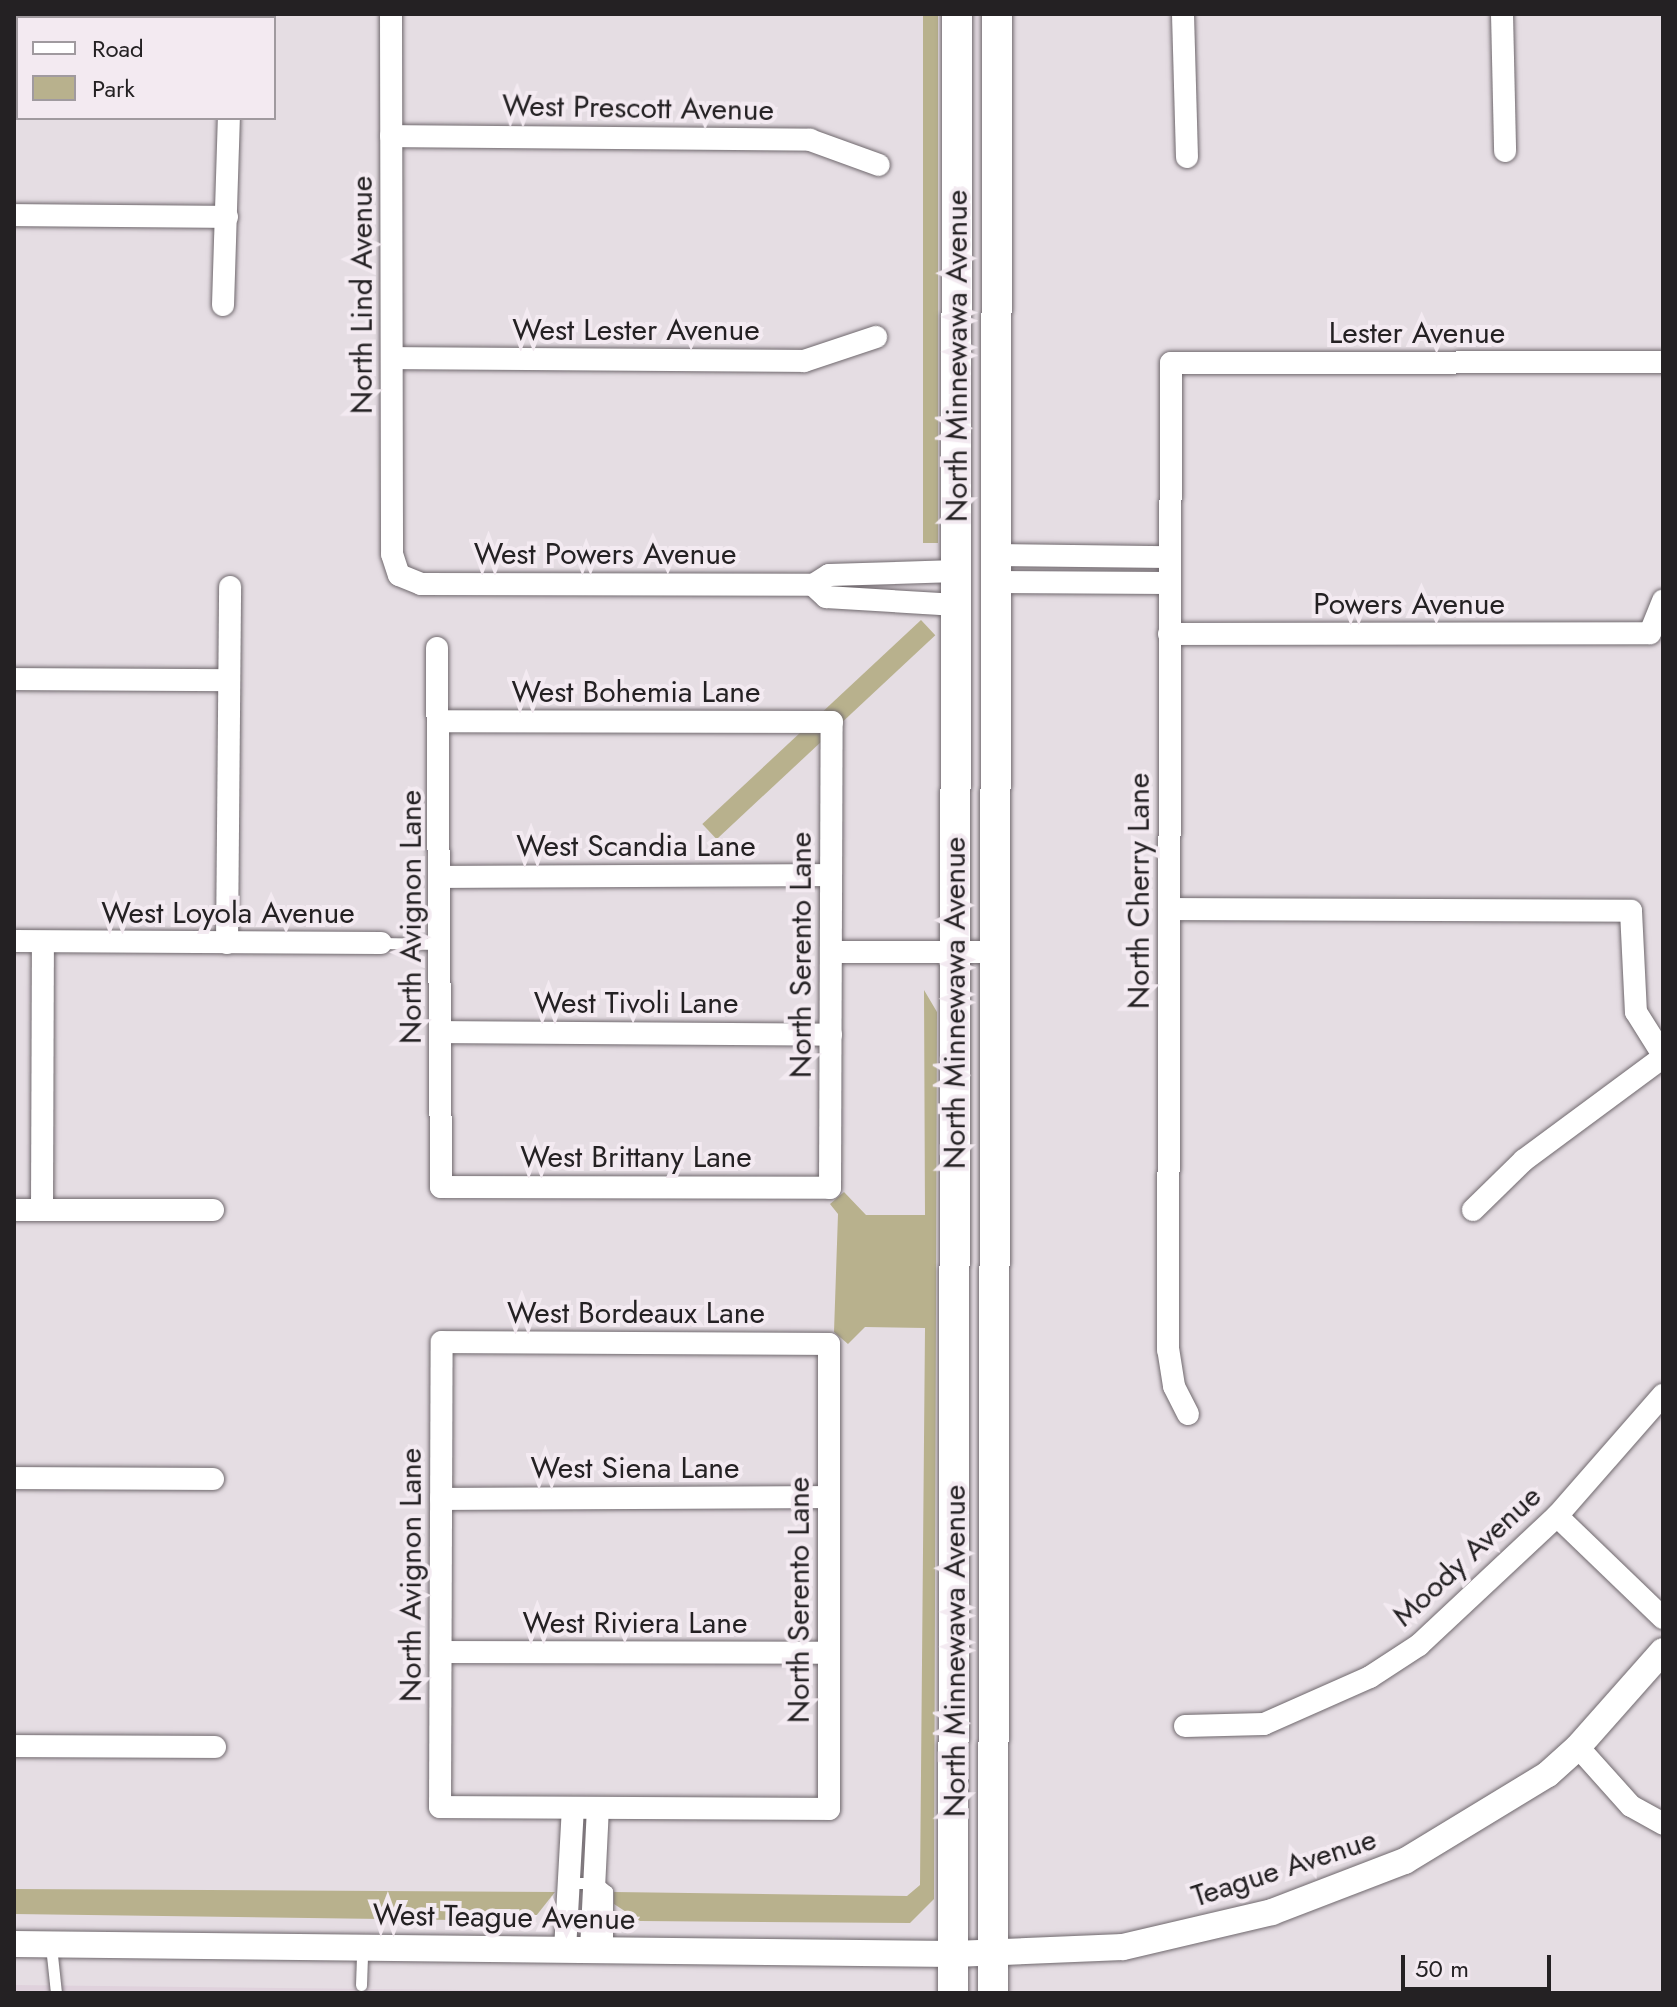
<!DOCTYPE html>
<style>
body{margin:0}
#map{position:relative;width:1677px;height:2007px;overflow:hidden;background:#e5dde3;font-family:Jost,sans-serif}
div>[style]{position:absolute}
.built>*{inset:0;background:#dfd1dc}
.green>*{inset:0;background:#b8b18d;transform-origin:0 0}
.roads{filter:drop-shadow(0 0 2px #6f686d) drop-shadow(0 0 2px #6f686d)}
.service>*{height:11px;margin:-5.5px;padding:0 5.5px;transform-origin:5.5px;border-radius:5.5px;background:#fff}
.minor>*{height:22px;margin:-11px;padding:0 11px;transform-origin:11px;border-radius:11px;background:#fff}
.tertiary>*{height:26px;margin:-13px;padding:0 13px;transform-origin:13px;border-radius:13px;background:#fff}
.secondary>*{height:30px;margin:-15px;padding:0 15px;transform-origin:15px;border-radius:15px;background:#fff}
span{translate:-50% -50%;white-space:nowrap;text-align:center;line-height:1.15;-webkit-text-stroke:8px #f3eaf1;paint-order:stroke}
.street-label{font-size:30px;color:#242123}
.frame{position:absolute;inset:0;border:16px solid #242123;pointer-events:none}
.legend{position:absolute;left:16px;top:16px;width:260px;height:104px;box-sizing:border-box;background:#f3eaf1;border:2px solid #a09a9f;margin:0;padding:10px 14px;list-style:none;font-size:24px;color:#242123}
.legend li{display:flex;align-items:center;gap:16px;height:40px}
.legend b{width:40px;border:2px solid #a09a9f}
.scale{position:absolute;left:1401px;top:1955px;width:150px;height:36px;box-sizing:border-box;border:4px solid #242123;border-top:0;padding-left:10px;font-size:24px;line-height:28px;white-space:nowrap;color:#242123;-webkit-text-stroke:6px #f3eaf1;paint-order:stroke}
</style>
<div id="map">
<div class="built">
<div style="clip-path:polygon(14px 1985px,726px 1993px,14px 1993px)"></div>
</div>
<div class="green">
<div style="left:923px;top:14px;width:15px;height:529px"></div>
<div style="left:921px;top:620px;width:21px;height:299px;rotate:47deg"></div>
<div style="clip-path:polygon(924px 990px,937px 1012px,934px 1899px,910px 1923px,640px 1921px,614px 1904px,614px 1892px,907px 1896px,920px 1885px,925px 1328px,865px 1327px,848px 1344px,834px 1332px,838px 1214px,830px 1204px,844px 1192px,866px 1215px,925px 1215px)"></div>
<div style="clip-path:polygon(14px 1889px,555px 1892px,532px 1921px,14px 1914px)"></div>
</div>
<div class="roads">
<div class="service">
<div style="left:381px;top:943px;width:59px;rotate:1deg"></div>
<div style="left:573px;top:1883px;width:24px"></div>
<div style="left:597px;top:1883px;width:13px;rotate:39deg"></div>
<div style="left:607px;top:1891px;width:59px;rotate:90deg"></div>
<div style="left:51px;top:1946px;width:47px;rotate:83.9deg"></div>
<div style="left:361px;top:1985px;width:36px;rotate:-88deg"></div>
</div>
<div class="minor">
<div style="left:391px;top:14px;width:540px;rotate:89.89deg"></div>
<div style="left:392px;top:554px;width:22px;rotate:72deg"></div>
<div style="left:399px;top:575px;width:24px;rotate:22deg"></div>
<div style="left:421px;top:584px;width:392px;rotate:0.1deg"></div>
<div style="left:813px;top:585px;width:19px;rotate:-32deg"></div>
<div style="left:829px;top:575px;width:128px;rotate:-1.8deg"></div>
<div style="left:1183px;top:14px;width:143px;rotate:88.4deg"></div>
<div style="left:1502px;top:14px;width:137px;rotate:88.7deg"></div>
<div style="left:231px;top:18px;width:4px;rotate:-90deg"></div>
<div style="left:391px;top:136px;width:419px;rotate:0.5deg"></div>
<div style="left:810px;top:140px;width:73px;rotate:19.9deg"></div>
<div style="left:14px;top:215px;width:213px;rotate:0.5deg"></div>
<div style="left:223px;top:305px;width:187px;rotate:-88.2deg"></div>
<div style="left:392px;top:358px;width:412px;rotate:0.4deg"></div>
<div style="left:804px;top:361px;width:76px;rotate:-18.4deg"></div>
<div style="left:995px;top:555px;width:174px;rotate:0.7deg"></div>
<div style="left:995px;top:582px;width:174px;rotate:0.3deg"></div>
<div style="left:813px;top:585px;width:18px;rotate:43deg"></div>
<div style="left:826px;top:597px;width:131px;rotate:3.5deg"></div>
<div style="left:1169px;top:634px;width:481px;rotate:-0.1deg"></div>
<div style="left:1650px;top:633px;width:35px;rotate:-68deg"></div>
<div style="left:437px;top:648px;width:539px;rotate:89.57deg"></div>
<div style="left:441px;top:1187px;width:389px;rotate:0.1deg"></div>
<div style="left:830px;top:1188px;width:466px;rotate:-89.8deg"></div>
<div style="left:832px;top:722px;width:391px;rotate:-179.9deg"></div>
<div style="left:14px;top:679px;width:214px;rotate:0.3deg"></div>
<div style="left:441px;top:877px;width:390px;rotate:-0.3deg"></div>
<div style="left:1169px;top:909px;width:462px;rotate:0.2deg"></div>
<div style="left:1631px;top:911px;width:101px;rotate:87.2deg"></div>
<div style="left:1636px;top:1012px;width:51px;rotate:57.9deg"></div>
<div style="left:14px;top:941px;width:367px;rotate:0.3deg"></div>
<div style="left:227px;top:943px;width:356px;rotate:-89.5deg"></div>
<div style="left:831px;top:952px;width:163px"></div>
<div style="left:441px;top:1032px;width:390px;rotate:0.4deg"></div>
<div style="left:14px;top:1210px;width:199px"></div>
<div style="left:42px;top:1210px;width:266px;rotate:-89.8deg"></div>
<div style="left:1473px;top:1210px;width:71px;rotate:-44.4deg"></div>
<div style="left:1524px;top:1160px;width:173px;rotate:-36.5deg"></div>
<div style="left:442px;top:1342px;width:387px;rotate:0.3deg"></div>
<div style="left:829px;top:1344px;width:465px;rotate:90deg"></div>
<div style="left:829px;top:1809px;width:389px;rotate:-179.7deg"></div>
<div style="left:440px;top:1807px;width:465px;rotate:-89.8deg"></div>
<div style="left:1188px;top:1414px;width:31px;rotate:-117deg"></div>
<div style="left:1174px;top:1386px;width:36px;rotate:-99deg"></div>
<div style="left:1168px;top:1350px;width:987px;rotate:-89.83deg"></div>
<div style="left:1171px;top:363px;width:492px;rotate:-0.1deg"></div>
<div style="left:14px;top:1478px;width:199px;rotate:0.3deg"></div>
<div style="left:441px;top:1499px;width:388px;rotate:-0.3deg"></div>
<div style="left:1557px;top:1516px;width:147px;rotate:43.9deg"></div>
<div style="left:441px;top:1652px;width:388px;rotate:0.1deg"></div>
<div style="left:1185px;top:1726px;width:79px;rotate:-1.5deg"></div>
<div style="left:1264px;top:1724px;width:116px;rotate:-23.9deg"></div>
<div style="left:1370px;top:1677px;width:59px;rotate:-33.1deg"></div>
<div style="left:1419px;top:1645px;width:189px;rotate:-43.1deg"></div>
<div style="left:1557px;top:1516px;width:161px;rotate:-48.8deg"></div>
<div style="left:14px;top:1746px;width:201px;rotate:0.3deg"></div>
<div style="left:1578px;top:1747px;width:79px;rotate:48.1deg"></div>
<div style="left:1631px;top:1806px;width:37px;rotate:29deg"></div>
<div style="left:565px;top:1950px;width:142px;rotate:-86.8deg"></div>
<div style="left:591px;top:1950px;width:142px;rotate:-87.2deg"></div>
</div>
<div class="tertiary">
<div style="left:14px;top:1944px;width:940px;rotate:0.61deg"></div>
<div style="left:954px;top:1954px;width:169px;rotate:-2.4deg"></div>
<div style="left:1123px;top:1947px;width:153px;rotate:-13.2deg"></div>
<div style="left:1272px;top:1912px;width:142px;rotate:-21deg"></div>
<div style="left:1405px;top:1861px;width:167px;rotate:-31.3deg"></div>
<div style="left:1548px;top:1774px;width:40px;rotate:-42deg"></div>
<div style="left:1578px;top:1747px;width:128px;rotate:-48.5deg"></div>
</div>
<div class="secondary">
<div style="left:953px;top:1993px;width:1979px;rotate:-89.88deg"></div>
<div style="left:993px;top:1993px;width:1979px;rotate:-89.88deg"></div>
</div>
</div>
<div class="street-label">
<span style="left:638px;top:108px;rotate:1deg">West Prescott Avenue</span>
<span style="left:362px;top:295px;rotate:-90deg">North Lind Avenue</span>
<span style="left:636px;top:330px">West Lester Avenue</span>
<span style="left:1417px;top:333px">Lester Avenue</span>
<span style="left:957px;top:356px;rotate:-90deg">North Minnewawa Avenue</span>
<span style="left:605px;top:554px">West Powers Avenue</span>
<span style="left:1409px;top:604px">Powers Avenue</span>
<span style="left:636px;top:692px">West Bohemia Lane</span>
<span style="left:636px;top:846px">West Scandia Lane</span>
<span style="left:1139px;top:891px;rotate:-90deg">North Cherry Lane</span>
<span style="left:228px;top:913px">West Loyola Avenue</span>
<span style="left:411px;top:917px;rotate:-90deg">North Avignon Lane</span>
<span style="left:801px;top:955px;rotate:-90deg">North Serento Lane</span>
<span style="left:636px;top:1003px">West Tivoli Lane</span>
<span style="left:955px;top:1003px;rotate:-90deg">North Minnewawa Avenue</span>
<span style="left:636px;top:1157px">West Brittany Lane</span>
<span style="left:636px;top:1313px">West Bordeaux Lane</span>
<span style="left:635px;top:1468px">West Siena Lane</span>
<span style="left:1467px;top:1556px;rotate:-43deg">Moody Avenue</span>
<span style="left:411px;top:1575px;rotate:-90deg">North Avignon Lane</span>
<span style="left:799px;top:1600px;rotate:-90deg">North Serento Lane</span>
<span style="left:635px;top:1623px">West Riviera Lane</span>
<span style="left:955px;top:1651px;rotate:-90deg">North Minnewawa Avenue</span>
<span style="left:1284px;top:1868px;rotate:-18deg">Teague Avenue</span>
<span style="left:504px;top:1917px;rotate:1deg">West Teague Avenue</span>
</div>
<div class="frame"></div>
<ul class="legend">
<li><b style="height:10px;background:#fff"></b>Road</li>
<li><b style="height:22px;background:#b8b18d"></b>Park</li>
</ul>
<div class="scale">50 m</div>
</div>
